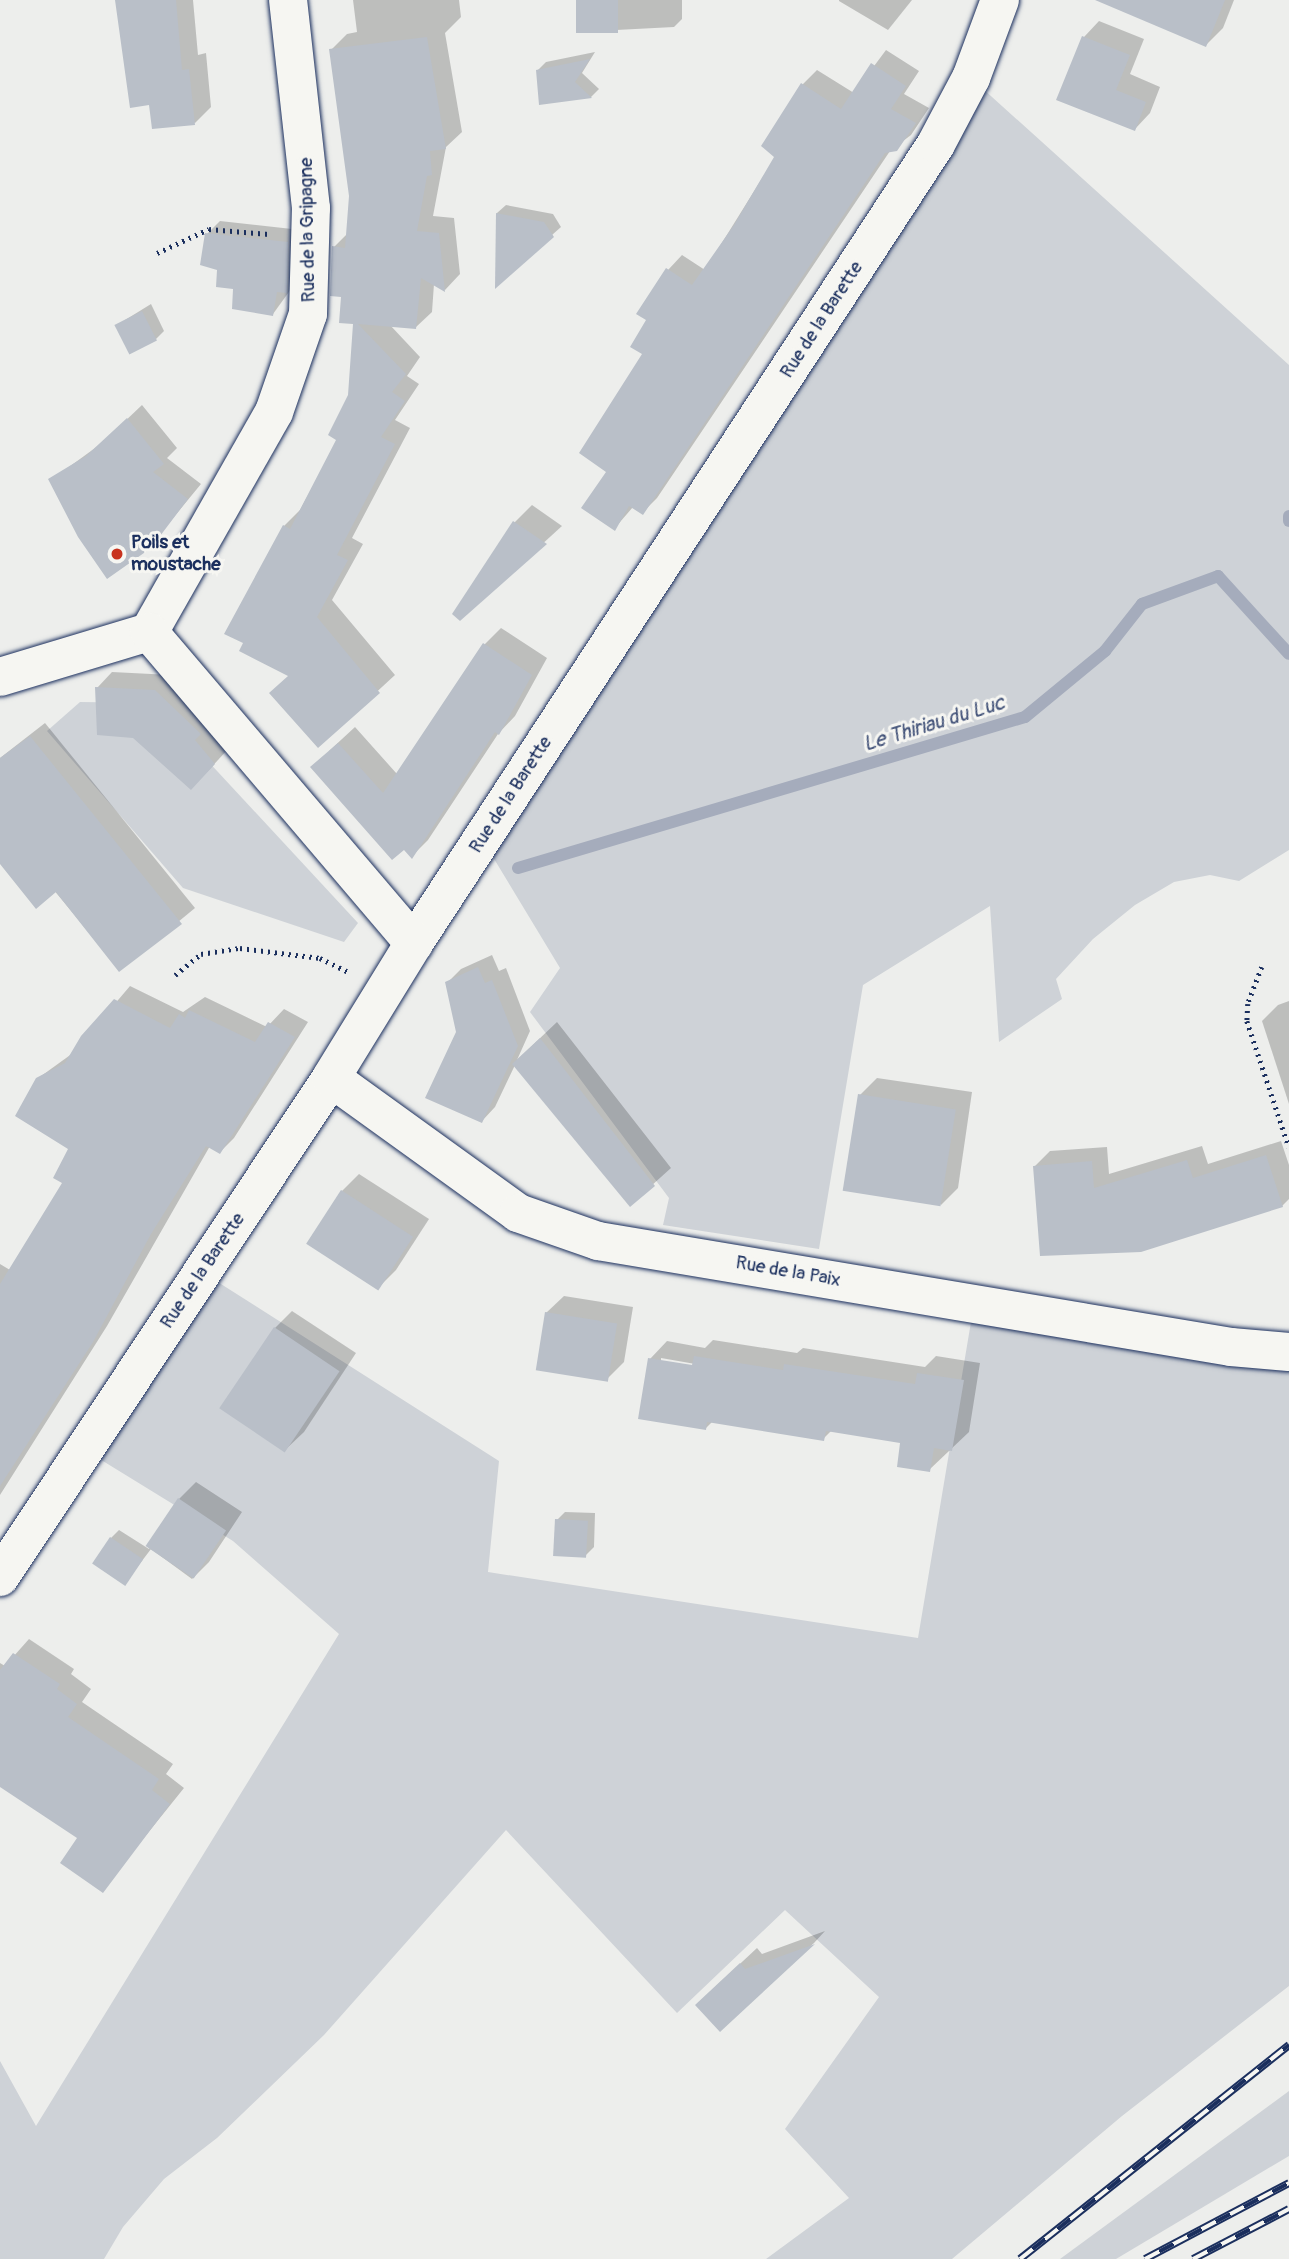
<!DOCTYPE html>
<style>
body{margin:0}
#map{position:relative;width:1289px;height:2259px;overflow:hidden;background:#edeeec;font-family:Pangolin,sans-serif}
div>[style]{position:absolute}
.green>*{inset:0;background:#ced2d7}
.shadow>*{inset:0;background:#0003}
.stream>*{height:12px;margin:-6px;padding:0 6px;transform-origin:6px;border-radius:6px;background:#a5acbc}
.building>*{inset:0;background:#b9bfc8;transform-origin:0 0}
.path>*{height:4.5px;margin-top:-2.25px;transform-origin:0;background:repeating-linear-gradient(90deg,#1b2f5e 0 2px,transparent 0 7px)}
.roads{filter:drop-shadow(0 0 2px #1b2f5e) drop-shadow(0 0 2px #1b2f5e)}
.street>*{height:38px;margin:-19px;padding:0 19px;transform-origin:19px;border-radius:19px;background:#f6f6f2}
.secondary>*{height:38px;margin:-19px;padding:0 19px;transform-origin:19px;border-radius:19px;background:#f6f6f2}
.primary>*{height:38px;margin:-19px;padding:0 19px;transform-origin:19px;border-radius:19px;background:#f6f6f2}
.rail>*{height:8px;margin-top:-4px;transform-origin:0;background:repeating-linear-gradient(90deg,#f6f6f2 0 16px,#1b2f5e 0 32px);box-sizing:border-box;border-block:2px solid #1b2f5e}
.dots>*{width:19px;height:19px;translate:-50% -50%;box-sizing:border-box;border:4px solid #f6f6f2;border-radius:50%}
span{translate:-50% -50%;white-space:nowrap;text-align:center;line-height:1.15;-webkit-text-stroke:6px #f6f6f2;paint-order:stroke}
.street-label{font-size:19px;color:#1b2f5e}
.poi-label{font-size:19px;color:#1b2f5e;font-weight:700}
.left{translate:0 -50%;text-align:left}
.water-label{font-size:21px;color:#44547a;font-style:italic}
</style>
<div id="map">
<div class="green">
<div style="clip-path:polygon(971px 78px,1289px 365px,1289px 850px,1239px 881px,1210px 875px,1174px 882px,1135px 905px,1093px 939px,1056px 979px,1062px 999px,999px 1042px,990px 906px,863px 985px,819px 1249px,663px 1225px,669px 1198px,530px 1012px,560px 968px,482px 839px)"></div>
<div style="clip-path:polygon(80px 702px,154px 703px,358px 923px,344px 942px,183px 888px,47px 731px)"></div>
<div style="clip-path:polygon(202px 1272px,499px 1461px,488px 1572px,918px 1638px,974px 1304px,1289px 1352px,1289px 1986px,1122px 2116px,952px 2259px,766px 2259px,849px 2198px,785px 2129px,879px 1997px,785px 1910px,677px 2013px,506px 1830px,324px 2035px,217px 2138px,164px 2179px,123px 2227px,104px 2259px,0 2259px,0 2061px,36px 2126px,339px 1634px,233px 1541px,85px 1450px)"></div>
<div style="clip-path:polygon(1289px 2091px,1289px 2156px,1116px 2259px,1060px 2259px)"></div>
</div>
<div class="shadow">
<div style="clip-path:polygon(99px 0,193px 0,198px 55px,206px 53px,211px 107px,195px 123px,151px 103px,117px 0)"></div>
<div style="clip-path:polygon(353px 0,459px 0,461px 17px,445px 33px,462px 132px,446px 147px,433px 216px,454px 218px,460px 274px,445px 290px,434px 284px,432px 312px,415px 328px,390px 325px,420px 357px,407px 376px,419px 384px,395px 420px,410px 428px,352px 538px,363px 544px,332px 600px,395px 675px,318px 746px,290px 675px,284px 526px,300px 510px,338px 440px,349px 396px,355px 322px,343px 296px,334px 247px,348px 233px,350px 196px,331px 50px,347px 34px,357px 32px)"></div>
<div style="clip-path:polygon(580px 0,682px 0,682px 19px,674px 27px,578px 32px)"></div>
<div style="clip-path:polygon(912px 0,888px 30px,839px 1px,839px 0)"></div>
<div style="clip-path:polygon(1144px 0,1234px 0,1223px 28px,1206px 45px)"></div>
<div style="clip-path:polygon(1099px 21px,1144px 39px,1130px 74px,1160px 87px,1150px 113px,1135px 129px,1058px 99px,1084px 37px)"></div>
<div style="clip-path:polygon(886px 50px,919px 71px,904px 94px,929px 108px,911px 135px,890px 151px,657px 498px,642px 513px,633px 507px,614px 529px,609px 471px,644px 354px,649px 320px,668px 270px,682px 255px,705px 270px,776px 156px,763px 146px,803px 84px,817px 70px,854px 93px)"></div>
<div style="clip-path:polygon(595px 52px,582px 73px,599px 89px,591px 97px,541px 103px,538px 70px,546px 62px)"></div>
<div style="clip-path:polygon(506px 205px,553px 214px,561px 227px,496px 285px,497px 213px)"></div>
<div style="clip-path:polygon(220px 221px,301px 230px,299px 278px,273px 314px,219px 269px,207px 234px)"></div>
<div style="clip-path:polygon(151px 304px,164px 331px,156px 339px,117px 325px)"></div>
<div style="clip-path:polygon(142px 405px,177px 448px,167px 458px,201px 484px,150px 546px,51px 480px,102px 443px)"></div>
<div style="clip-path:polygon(532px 505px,562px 526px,460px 619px,515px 522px)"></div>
<div style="clip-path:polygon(501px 628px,547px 658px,515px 716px,498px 734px,428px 840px,412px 856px,329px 751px,355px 727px,397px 774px,485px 644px)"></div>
<div style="clip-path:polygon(112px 672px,171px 675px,229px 748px,207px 772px,97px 688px)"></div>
<div style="clip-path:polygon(45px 723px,195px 908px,120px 970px,0 825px,0 758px)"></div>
<div style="clip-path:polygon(492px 955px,499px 971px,506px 968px,530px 1031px,517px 1060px,557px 1022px,671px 1168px,630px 1205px,515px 1065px,495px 1107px,482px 1121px,447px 983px,461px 969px)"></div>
<div style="clip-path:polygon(130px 986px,183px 1012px,205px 997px,267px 1027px,284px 1009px,308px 1022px,234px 1138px,220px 1152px,210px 1146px,107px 1326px,0 1495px,0 1264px,10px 1270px,64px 1182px,70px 1148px,37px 1079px,73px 1053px)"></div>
<div style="clip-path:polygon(1289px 1001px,1289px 1104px,1262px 1021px,1278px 1005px)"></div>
<div style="clip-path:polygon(877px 1078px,972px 1092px,958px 1188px,941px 1205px,860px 1095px)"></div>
<div style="clip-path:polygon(1281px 1141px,1289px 1165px,1289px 1199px,1282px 1206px,1141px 1250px,1035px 1166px,1050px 1151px,1107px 1147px,1109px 1174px,1202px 1146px,1208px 1164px)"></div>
<div style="clip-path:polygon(359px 1174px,429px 1219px,396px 1270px,379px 1287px,342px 1191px)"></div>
<div style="clip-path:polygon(564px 1296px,633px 1307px,624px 1362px,607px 1379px,546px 1313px)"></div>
<div style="clip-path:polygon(292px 1311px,356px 1353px,304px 1432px,286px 1449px,275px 1328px)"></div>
<div style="clip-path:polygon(evenodd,713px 1340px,797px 1353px,803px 1348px,925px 1367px,936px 1356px,980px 1363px,969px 1432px,929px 1470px,902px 1441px,832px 1430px,823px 1439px,713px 1421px,705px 1429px,650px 1359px,667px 1341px,705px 1348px,713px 1340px,661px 1358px,701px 1365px,701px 1368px,661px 1362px,661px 1358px)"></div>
<div style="clip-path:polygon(196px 1482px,242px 1512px,209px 1562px,192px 1579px,151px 1549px,126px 1582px,111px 1538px,119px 1530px,149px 1549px,179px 1499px)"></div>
<div style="clip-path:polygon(565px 1512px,595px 1513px,594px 1547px,586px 1555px,557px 1520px)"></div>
<div style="clip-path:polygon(29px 1639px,74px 1669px,71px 1674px,91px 1689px,82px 1702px,173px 1764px,166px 1774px,184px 1788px,102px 1890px,79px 1838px,0 1784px,0 1663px,5px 1666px)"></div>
<div style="clip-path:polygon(825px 1931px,814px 1943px,720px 2029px,713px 1989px,757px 1948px,762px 1954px)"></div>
</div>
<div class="stream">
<div style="left:1289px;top:516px;width:5px;rotate:90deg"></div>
<div style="left:518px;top:868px;width:529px;rotate:-16.59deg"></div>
<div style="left:1025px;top:717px;width:104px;rotate:-39.5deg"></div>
<div style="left:1105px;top:651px;width:60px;rotate:-51.8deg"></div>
<div style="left:1142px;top:604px;width:81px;rotate:-20.2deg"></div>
<div style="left:1218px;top:576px;width:105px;rotate:47.7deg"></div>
</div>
<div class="building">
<div style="clip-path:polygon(115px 0,176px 0,182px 70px,189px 69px,195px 125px,152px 129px,149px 105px,130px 108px)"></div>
<div style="left:576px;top:0;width:42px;height:33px"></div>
<div style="clip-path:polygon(1095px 0,1225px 0,1206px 47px)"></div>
<div style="clip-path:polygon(1082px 36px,1130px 55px,1116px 90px,1146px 102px,1135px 131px,1056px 100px)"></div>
<div style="clip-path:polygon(427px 37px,446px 149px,430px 151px,432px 175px,427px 176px,417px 231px,439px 233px,445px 292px,421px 278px,416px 329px,358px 324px,406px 374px,392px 392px,405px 401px,381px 437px,395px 444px,337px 555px,348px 560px,317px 617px,380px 693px,318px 748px,269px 693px,288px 676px,239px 651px,243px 643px,224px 634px,283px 525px,290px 529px,336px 440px,328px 435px,348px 395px,353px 324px,339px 323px,341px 297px,330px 296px,332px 246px,345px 248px,349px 196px,329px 49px)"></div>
<div style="clip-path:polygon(590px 59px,575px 82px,592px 98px,539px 105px,536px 70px)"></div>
<div style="clip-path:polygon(871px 63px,906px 86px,891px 109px,916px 123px,897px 151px,885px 153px,643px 515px,629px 506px,615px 531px,581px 508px,606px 472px,579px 453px,642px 354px,630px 347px,646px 320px,636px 314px,666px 268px,692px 285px,734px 225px,774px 157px,761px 146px,801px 83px,841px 109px)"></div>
<div style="clip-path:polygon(496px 213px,544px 222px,554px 237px,495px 289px)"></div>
<div style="clip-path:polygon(205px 233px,288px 242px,287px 293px,277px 292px,273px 316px,232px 309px,233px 289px,216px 287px,217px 270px,200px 265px)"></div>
<div style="left:142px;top:311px;width:33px;height:31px;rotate:63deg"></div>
<div style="clip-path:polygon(127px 418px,164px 464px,153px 472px,188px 499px,151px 548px,107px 579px,78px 537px,48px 479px,86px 456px)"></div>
<div style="clip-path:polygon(513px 521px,547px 544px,460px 621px,452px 614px)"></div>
<div style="clip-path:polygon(483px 643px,532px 675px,499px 735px,495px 732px,412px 859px,404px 850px,392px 860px,310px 767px,338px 743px,383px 793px)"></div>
<div style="clip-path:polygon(95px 687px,155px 690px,201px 734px,195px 740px,215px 764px,191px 790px,133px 738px,97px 735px)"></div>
<div style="clip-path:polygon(30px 736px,182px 924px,119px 972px,56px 892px,36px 909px,0 864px,0 758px)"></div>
<div style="clip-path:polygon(478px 967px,485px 983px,492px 980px,518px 1046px,482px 1123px,425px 1098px,456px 1032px,445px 982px)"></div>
<div style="clip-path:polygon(114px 999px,170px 1028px,179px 1014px,185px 1018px,189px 1010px,255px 1042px,268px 1022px,295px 1037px,220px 1154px,206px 1146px,151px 1234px,93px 1342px,0 1486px,0 1284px,62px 1183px,53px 1178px,68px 1149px,15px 1116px,36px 1078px,65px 1063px,81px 1036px)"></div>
<div style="clip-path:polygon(540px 1038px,655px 1186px,630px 1207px,512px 1064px)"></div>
<div style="left:858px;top:1094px;width:99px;height:98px;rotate:9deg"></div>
<div style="clip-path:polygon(1266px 1155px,1283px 1207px,1141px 1252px,1040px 1256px,1033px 1166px,1092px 1161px,1094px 1188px,1187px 1160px,1193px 1178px)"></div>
<div style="left:341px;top:1190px;width:86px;height:64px;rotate:33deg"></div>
<div style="left:545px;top:1312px;width:73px;height:59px;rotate:9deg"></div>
<div style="left:274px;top:1327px;width:79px;height:98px;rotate:34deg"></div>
<div style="clip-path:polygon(694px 1356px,783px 1370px,784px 1364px,915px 1384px,917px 1373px,964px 1380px,952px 1451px,934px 1448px,930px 1472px,897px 1467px,900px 1443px,826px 1431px,824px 1441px,707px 1422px,706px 1430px,638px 1419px,648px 1358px,692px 1365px)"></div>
<div style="left:178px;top:1498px;width:58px;height:58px;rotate:34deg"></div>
<div style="left:555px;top:1519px;width:33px;height:37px;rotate:3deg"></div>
<div style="left:110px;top:1537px;width:40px;height:32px;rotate:34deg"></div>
<div style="clip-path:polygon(13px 1653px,60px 1684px,57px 1689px,77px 1704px,68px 1717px,159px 1779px,152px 1790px,170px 1804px,103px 1893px,60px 1863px,77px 1838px,0 1787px,0 1670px)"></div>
<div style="clip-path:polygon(815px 1944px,720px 2032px,695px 2005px,740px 1963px,745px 1969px)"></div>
</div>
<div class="path">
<div style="left:157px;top:253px;width:57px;rotate:-24.8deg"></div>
<div style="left:209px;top:229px;width:60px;rotate:4.8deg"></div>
<div style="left:1262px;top:967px;width:40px;rotate:111deg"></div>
<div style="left:1248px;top:1004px;width:17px;rotate:93deg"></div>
<div style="left:1247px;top:1021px;width:133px;rotate:71.6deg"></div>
<div style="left:175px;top:975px;width:33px;rotate:-39deg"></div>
<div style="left:201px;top:954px;width:39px;rotate:-9deg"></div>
<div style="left:240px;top:948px;width:81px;rotate:7.1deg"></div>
<div style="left:320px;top:958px;width:34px;rotate:26deg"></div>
</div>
<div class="roads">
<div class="street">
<div style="left:149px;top:632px;width:253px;rotate:-60.4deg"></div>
<div style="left:274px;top:412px;width:104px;rotate:-70.9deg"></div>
<div style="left:308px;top:314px;width:106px;rotate:-88.4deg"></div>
<div style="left:311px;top:208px;width:209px;rotate:-96.3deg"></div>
</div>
<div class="secondary">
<div style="left:414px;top:943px;width:954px;rotate:-56.84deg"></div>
<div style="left:936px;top:144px;width:75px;rotate:-62.1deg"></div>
<div style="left:971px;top:78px;width:83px;rotate:-69.6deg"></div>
<div style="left:0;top:1577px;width:599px;rotate:-56.44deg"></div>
</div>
<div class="primary">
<div style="left:0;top:677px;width:156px;rotate:-16.8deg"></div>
<div style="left:149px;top:632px;width:409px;rotate:49.6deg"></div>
<div style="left:414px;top:943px;width:158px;rotate:121.6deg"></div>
<div style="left:331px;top:1078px;width:231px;rotate:35.8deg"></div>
<div style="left:518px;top:1213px;width:85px;rotate:19.3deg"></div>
<div style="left:598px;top:1241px;width:642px;rotate:9.51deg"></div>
<div style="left:1231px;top:1347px;width:58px;rotate:4.9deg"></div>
</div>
</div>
<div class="rail">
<div style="left:1020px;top:2259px;width:344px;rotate:-38.5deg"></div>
<div style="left:1145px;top:2259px;width:163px;rotate:-27.8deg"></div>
<div style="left:1193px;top:2259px;width:108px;rotate:-27.5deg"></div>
</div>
<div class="dots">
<div style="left:117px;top:554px;background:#c8321e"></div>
</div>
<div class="street-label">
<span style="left:308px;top:230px;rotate:-91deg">Rue de la Gripagne</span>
<span style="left:822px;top:320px;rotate:-57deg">Rue de la Barette</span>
<span style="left:511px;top:795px;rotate:-57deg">Rue de la Barette</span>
<span style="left:203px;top:1271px;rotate:-56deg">Rue de la Barette</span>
<span style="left:788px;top:1272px;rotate:10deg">Rue de la Paix</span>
</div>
<div class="poi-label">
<span class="left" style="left:131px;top:554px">Poils et<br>moustache</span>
</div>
<div class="water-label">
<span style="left:934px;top:724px;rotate:-17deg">Le Thiriau du Luc</span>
</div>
</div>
